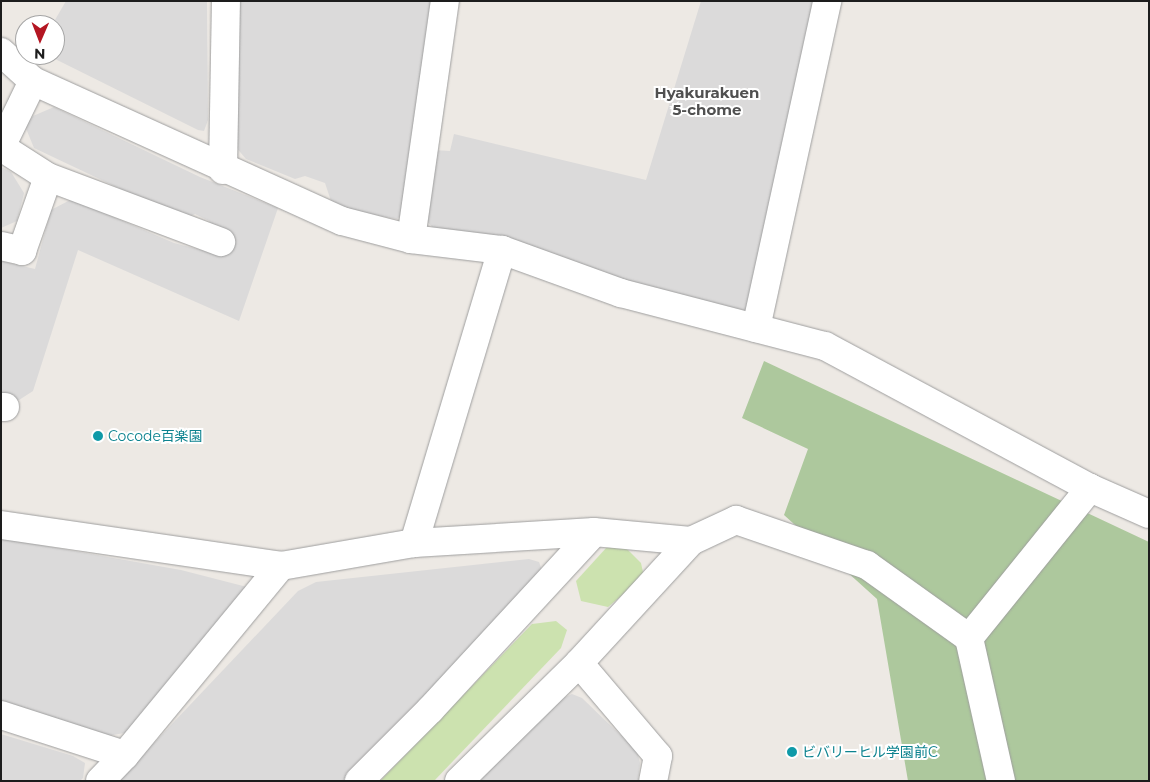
<!DOCTYPE html>
<meta charset="utf-8">
<style>
body{margin:0}
#map{position:relative;width:1150px;height:782px;overflow:hidden;background:#ede9e4;font-family:Montserrat,"Noto Sans JP",sans-serif}
div>[style]{position:absolute}
.residential>*{inset:0;background:#dbdada}
.grass>*{inset:0;background:#cce2af}
.forest>*{inset:0;background:#adc89d}
.roads{filter:drop-shadow(0 0 1px #9e9e9e) drop-shadow(0 0 1px #9e9e9e)}
.minor>*{height:28px;margin:-14px;padding:0 14px;transform-origin:14px;border-radius:14px;background:#fff}
.dots>*{width:14px;height:14px;translate:-50% -50%;box-sizing:border-box;border:2px solid #fff;border-radius:50%}
span{translate:-50% -50%;white-space:nowrap;text-align:center;line-height:1.15;-webkit-text-stroke:4px #fff;paint-order:stroke}
.culture-label{font-size:14px;color:#0d838f}
.left{translate:0 -50%;text-align:left}
.neighbourhood-label{font-size:15px;color:#505050;font-weight:700}
.frame{position:absolute;inset:0;border:2px solid #1d1d1d;pointer-events:none}
.north{position:absolute;left:15px;top:15px;width:50px;height:50px;box-sizing:border-box;background:#fff;border:1px solid #a5a5a5;border-radius:50%;rotate:181deg;font-size:14px;font-weight:700;line-height:20px;text-align:center;color:#1d1d1d}
.north::after{content:'';display:block;margin:auto;width:18px;height:22px;background:#b41622;clip-path:polygon(50% 0,100% 100%,50% 72%,0 100%)}
</style>
<div id="map">
<div class="residential">
<div style="clip-path:polygon(66px 1px,207px 1px,208px 120px,204px 131px,198px 130px,47px 55px,55px 55px,55px 25px,52px 25px)"></div>
<div style="clip-path:polygon(233px 1px,435px 1px,403px 214px,397px 219px,351px 211px,332px 204px,325px 183px,305px 176px,295px 179px,246px 159px,235px 146px)"></div>
<div style="clip-path:polygon(701px 1px,813px 1px,753px 321px,433px 228px,424px 218px,434px 150px,450px 151px,454px 134px,646px 180px)"></div>
<div style="clip-path:polygon(54px 107px,200px 177px,278px 208px,239px 321px,78px 250px,33px 391px,19px 400px,1px 394px,1px 261px,35px 269px,51px 210px,72px 199px,174px 243px,201px 250px,205px 249px,213px 227px,209px 221px,195px 214px,184px 219px,34px 148px,25px 126px,33px 116px)"></div>
<div style="clip-path:polygon(1px 167px,11px 172px,24px 193px,17px 221px,1px 228px)"></div>
<div style="clip-path:polygon(1px 538px,181px 570px,247px 587px,130px 732px,107px 736px,1px 704px)"></div>
<div style="clip-path:polygon(529px 559px,539px 562px,543px 573px,346px 781px,118px 781px,298px 591px,316px 582px)"></div>
<div style="clip-path:polygon(572px 694px,582px 698px,637px 751px,640px 763px,638px 781px,479px 781px,533px 725px,561px 699px)"></div>
<div style="clip-path:polygon(1px 734px,73px 756px,85px 763px,83px 778px,80px 781px,1px 781px)"></div>
</div>
<div class="grass">
<div style="clip-path:polygon(607px 547px,626px 548px,641px 563px,644px 577px,608px 607px,581px 601px,576px 581px)"></div>
<div style="clip-path:polygon(556px 621px,567px 630px,561px 648px,434px 781px,380px 781px,532px 624px)"></div>
</div>
<div class="forest">
<div style="clip-path:polygon(764px 361px,1149px 542px,1149px 781px,908px 781px,877px 599px,784px 515px,808px 449px,742px 418px)"></div>
</div>
<div class="roads">
<div class="minor">
<div style="left:1px;top:52px;width:43px;rotate:42.2deg"></div>
<div style="left:33px;top:81px;width:339px;rotate:24.4deg"></div>
<div style="left:342px;top:221px;width:71px;rotate:14.6deg"></div>
<div style="left:411px;top:239px;width:92px;rotate:6.9deg"></div>
<div style="left:502px;top:250px;width:127px;rotate:19.9deg"></div>
<div style="left:621px;top:293px;width:211px;rotate:14.6deg"></div>
<div style="left:825px;top:346px;width:301px;rotate:28.2deg"></div>
<div style="left:1090px;top:488px;width:64px;rotate:23.8deg"></div>
<div style="left:1px;top:147px;width:56px;rotate:32.6deg"></div>
<div style="left:48px;top:177px;width:185px;rotate:20.6deg"></div>
<div style="left:1px;top:147px;width:73px;rotate:-64.1deg"></div>
<div style="left:223px;top:170px;width:169px;rotate:-89deg"></div>
<div style="left:411px;top:239px;width:240px;rotate:-81.9deg"></div>
<div style="left:1px;top:246px;width:22px;rotate:13deg"></div>
<div style="left:22px;top:251px;width:78px;rotate:-70.6deg"></div>
<div style="left:756px;top:328px;width:335px;rotate:-77.7deg"></div>
<div style="left:1px;top:407px;width:4px"></div>
<div style="left:1px;top:525px;width:283px;rotate:8.3deg"></div>
<div style="left:281px;top:566px;width:135px;rotate:-9.8deg"></div>
<div style="left:414px;top:543px;width:180px;rotate:-3.5deg"></div>
<div style="left:594px;top:532px;width:97px;rotate:5.3deg"></div>
<div style="left:414px;top:543px;width:306px;rotate:-73.3deg"></div>
<div style="left:969px;top:638px;width:193px;rotate:-51.1deg"></div>
<div style="left:579px;top:663px;width:122px;rotate:49.7deg"></div>
<div style="left:658px;top:756px;width:25px;rotate:101deg"></div>
<div style="left:1px;top:715px;width:130px;rotate:17.9deg"></div>
<div style="left:100px;top:781px;width:36px;rotate:-46deg"></div>
<div style="left:125px;top:755px;width:245px;rotate:-50.5deg"></div>
<div style="left:359px;top:781px;width:100px;rotate:-45deg"></div>
<div style="left:430px;top:710px;width:242px;rotate:-47.3deg"></div>
<div style="left:459px;top:781px;width:168px;rotate:-44.5deg"></div>
<div style="left:579px;top:663px;width:166px;rotate:-47.4deg"></div>
<div style="left:691px;top:541px;width:50px;rotate:-25deg"></div>
<div style="left:736px;top:520px;width:139px;rotate:19deg"></div>
<div style="left:867px;top:565px;width:125px;rotate:35.6deg"></div>
<div style="left:969px;top:638px;width:147px;rotate:77.4deg"></div>
</div>
</div>
<div class="dots">
<div style="left:98px;top:436px;background:#0f9aa8"></div>
<div style="left:792px;top:752px;background:#0f9aa8"></div>
</div>
<div class="culture-label">
<span class="left" style="left:108px;top:436px">Cocode百楽園</span>
<span class="left" style="left:802px;top:752px">ビバリーヒル学園前C</span>
</div>
<div class="neighbourhood-label">
<span style="left:707px;top:101px">Hyakurakuen<br>5-chome</span>
</div>
<div class="frame"></div>
<div class="north">N</div>
</div>
